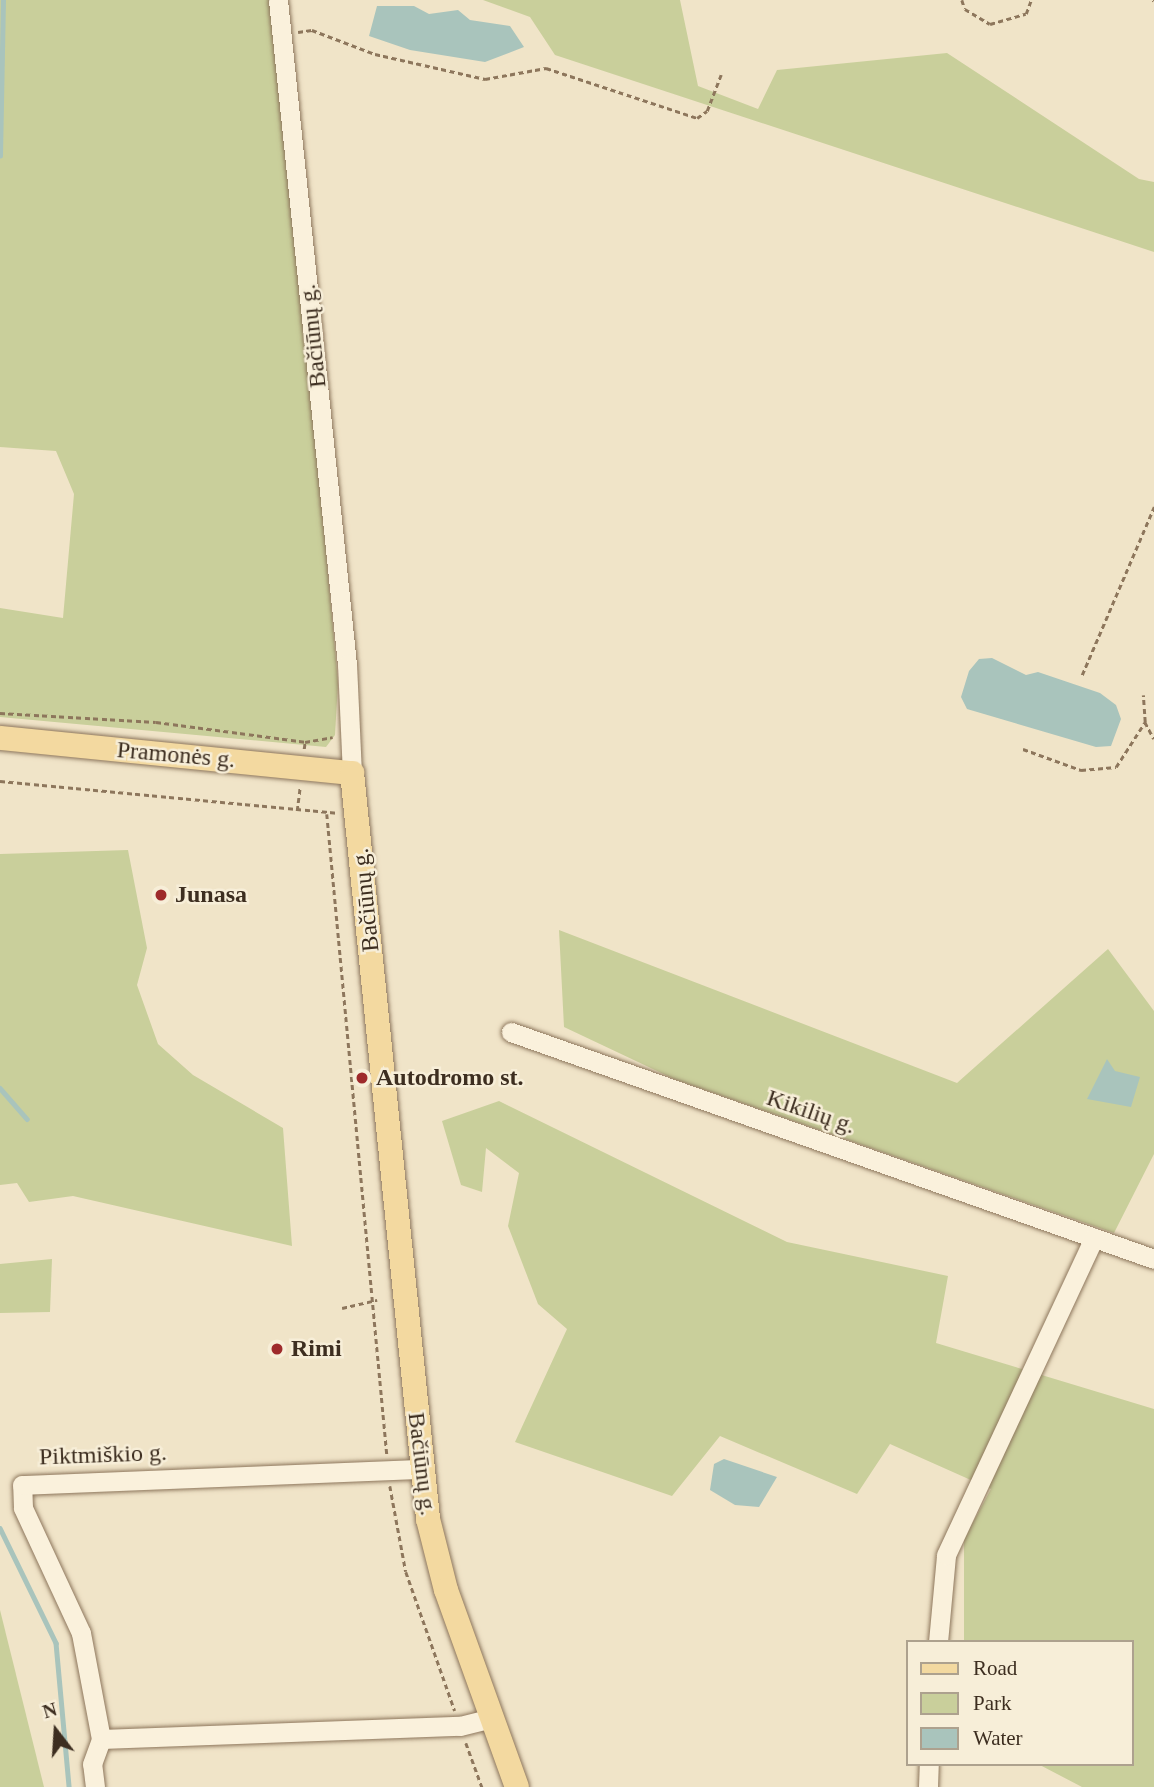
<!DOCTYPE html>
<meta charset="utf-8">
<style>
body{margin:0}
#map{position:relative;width:1154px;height:1787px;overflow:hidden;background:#f0e4c8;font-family:Georgia,serif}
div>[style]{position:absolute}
.green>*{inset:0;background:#c9cf9b}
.water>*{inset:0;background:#a9c4bc}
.stream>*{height:4.5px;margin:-2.25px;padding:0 2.25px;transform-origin:2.25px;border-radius:2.25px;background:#a9c4bc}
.path>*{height:2.5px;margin-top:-1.25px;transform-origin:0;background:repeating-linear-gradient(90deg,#8d765c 0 5px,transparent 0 8.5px)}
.roads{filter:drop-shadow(0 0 2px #8d765c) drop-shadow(0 0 2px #8d765c)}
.minor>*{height:19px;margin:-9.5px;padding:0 9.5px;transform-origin:9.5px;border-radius:9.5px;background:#faf1dc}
.major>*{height:24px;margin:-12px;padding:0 12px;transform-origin:12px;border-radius:12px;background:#f3d9a0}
.dots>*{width:19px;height:19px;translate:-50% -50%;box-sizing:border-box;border:4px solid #f7eed8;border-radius:50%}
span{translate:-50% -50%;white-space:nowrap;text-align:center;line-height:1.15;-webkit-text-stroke:5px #f7eed8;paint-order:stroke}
.street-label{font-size:24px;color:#3d2e20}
.poi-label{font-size:24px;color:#3d2e20;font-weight:700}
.left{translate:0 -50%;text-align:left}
.legend{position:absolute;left:906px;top:1640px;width:228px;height:126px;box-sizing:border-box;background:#f7eed8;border:2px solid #ada18e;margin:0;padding:9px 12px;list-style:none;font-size:21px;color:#3d2e20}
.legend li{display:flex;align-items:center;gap:14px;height:35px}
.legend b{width:35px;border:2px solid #ada18e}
.north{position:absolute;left:21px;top:1696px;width:70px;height:70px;-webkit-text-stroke:5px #f7eed8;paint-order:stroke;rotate:343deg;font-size:19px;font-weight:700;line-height:28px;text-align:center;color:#3d2e20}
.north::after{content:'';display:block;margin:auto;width:24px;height:32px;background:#3d2e20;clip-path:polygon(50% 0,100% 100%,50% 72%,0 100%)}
</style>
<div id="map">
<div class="green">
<div style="clip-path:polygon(0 0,276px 0,338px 683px,335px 735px,326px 747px,0 717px,0 608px,63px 618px,74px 494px,56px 451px,0 447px)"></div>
<div style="clip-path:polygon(483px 0,680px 0,698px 86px,758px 109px,777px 70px,947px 53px,1139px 179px,1154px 182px,1154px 252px,555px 55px,530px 17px)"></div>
<div style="clip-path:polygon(128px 850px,147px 948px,137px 985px,158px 1044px,193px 1075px,283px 1128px,292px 1246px,73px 1196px,29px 1202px,17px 1183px,0 1185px,0 854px)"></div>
<div style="clip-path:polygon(559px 930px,957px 1083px,1108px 949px,1154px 1011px,1154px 1154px,1114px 1233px,674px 1079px,564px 1027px)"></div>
<div style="clip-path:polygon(499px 1101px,787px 1242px,948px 1276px,936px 1343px,1154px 1409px,1154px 1787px,1082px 1787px,1038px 1764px,1131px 1764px,1131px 1642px,964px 1642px,964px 1539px,991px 1489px,890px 1444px,857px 1494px,720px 1436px,672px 1496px,515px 1442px,567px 1329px,538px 1304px,508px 1226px,519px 1173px,486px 1148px,482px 1192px,461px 1185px,442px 1121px)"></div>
<div style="clip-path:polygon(52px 1259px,50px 1312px,0 1313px,0 1264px)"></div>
<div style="clip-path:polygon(0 1610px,44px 1787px,0 1787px)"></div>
</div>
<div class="water">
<div style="clip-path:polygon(377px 6px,414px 6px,429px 14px,458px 10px,470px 20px,510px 26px,524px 47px,485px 62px,410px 50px,369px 36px)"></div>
<div style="clip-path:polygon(992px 658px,1026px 675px,1038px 672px,1100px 693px,1116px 705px,1121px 719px,1111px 746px,1096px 747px,967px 709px,961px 697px,969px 671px,979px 659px)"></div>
<div style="clip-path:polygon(1107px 1059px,1115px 1071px,1140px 1077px,1131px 1107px,1087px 1099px)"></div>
<div style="clip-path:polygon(724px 1459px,777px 1477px,759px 1507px,735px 1505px,710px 1490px,714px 1464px)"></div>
</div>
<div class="stream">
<div style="left:0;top:156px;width:156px;rotate:-88.9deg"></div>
<div style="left:0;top:1088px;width:41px;rotate:48.9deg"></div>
<div style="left:0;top:1528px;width:128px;rotate:64deg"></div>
<div style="left:56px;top:1643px;width:145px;rotate:84.8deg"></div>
</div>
<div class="path">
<div style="left:962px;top:0;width:9px;rotate:72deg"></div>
<div style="left:965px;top:9px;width:29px;rotate:31deg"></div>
<div style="left:990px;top:24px;width:37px;rotate:-16deg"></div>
<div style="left:1026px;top:14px;width:15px;rotate:-70deg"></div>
<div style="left:1153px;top:0;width:1px;rotate:45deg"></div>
<div style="left:298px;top:32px;width:14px;rotate:-8deg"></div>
<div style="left:312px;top:30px;width:67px;rotate:20.9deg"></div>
<div style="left:375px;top:54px;width:113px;rotate:12.8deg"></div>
<div style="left:485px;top:79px;width:62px;rotate:-10.2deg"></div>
<div style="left:546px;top:68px;width:159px;rotate:18.3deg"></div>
<div style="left:697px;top:118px;width:12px;rotate:-35deg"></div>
<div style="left:707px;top:111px;width:39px;rotate:-69deg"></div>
<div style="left:1082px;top:675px;width:183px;rotate:-66.8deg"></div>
<div style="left:0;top:713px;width:156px;rotate:3.3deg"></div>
<div style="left:156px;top:722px;width:150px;rotate:7.6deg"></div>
<div style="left:1145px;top:722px;width:19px;rotate:62deg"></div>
<div style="left:304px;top:749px;width:7px;rotate:-82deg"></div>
<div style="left:305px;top:742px;width:28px;rotate:-10deg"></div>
<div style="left:1023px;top:749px;width:62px;rotate:19.9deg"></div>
<div style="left:1081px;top:770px;width:35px;rotate:-5deg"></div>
<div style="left:1116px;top:767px;width:54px;rotate:-57.2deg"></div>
<div style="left:1145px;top:722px;width:27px;rotate:-94deg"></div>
<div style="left:0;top:781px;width:338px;rotate:5.4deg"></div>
<div style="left:297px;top:811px;width:24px;rotate:-83deg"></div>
<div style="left:327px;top:814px;width:644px;rotate:84.65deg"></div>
<div style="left:342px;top:1308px;width:36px;rotate:-13deg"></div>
<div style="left:390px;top:1486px;width:87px;rotate:79.5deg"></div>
<div style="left:406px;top:1572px;width:147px;rotate:70.6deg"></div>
<div style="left:466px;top:1743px;width:47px;rotate:70deg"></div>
</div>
<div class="roads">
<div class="minor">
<div style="left:278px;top:0;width:668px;rotate:84.07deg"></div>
<div style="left:347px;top:664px;width:109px;rotate:87.4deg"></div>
<div style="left:511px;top:1032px;width:682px;rotate:19.44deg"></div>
<div style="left:938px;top:1642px;width:87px;rotate:-84.7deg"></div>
<div style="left:946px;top:1555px;width:350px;rotate:-65deg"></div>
<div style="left:101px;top:1739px;width:359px;rotate:-2.1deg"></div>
<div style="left:460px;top:1726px;width:33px;rotate:-14deg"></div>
<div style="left:95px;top:1787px;width:23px;rotate:-97deg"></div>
<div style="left:92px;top:1764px;width:27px;rotate:-70deg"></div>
<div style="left:101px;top:1739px;width:108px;rotate:-100.7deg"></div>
<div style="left:81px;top:1633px;width:138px;rotate:-114.9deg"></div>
<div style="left:23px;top:1508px;width:23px;rotate:-92deg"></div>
<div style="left:22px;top:1485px;width:399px;rotate:-2.3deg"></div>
<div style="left:928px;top:1787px;width:23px;rotate:-88deg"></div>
</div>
<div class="major">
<div style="left:0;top:738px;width:354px;rotate:5.7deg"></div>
<div style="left:352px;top:773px;width:750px;rotate:84.18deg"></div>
<div style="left:428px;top:1519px;width:73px;rotate:75.8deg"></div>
<div style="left:446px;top:1590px;width:209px;rotate:70.2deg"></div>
</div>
</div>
<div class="dots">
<div style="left:161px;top:895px;background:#9e2a2b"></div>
<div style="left:362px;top:1078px;background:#9e2a2b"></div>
<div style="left:277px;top:1349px;background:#9e2a2b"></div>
</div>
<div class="street-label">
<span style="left:313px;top:336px;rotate:-96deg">Bačiūnų g.</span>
<span style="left:176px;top:755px;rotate:5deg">Pramonės g.</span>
<span style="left:366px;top:900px;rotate:-96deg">Bačiūnų g.</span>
<span style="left:811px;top:1112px;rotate:19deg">Kikilių g.</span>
<span style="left:103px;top:1455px;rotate:-2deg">Piktmiškio g.</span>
<span style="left:422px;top:1464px;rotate:83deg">Bačiūnų g.</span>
</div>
<div class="poi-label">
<span class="left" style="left:175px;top:895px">Junasa</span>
<span class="left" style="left:376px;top:1078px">Autodromo st.</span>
<span class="left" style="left:291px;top:1349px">Rimi</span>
</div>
<ul class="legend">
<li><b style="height:9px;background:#f3d9a0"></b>Road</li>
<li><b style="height:19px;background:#c9cf9b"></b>Park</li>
<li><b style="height:19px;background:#a9c4bc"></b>Water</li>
</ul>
<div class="north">N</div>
</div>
